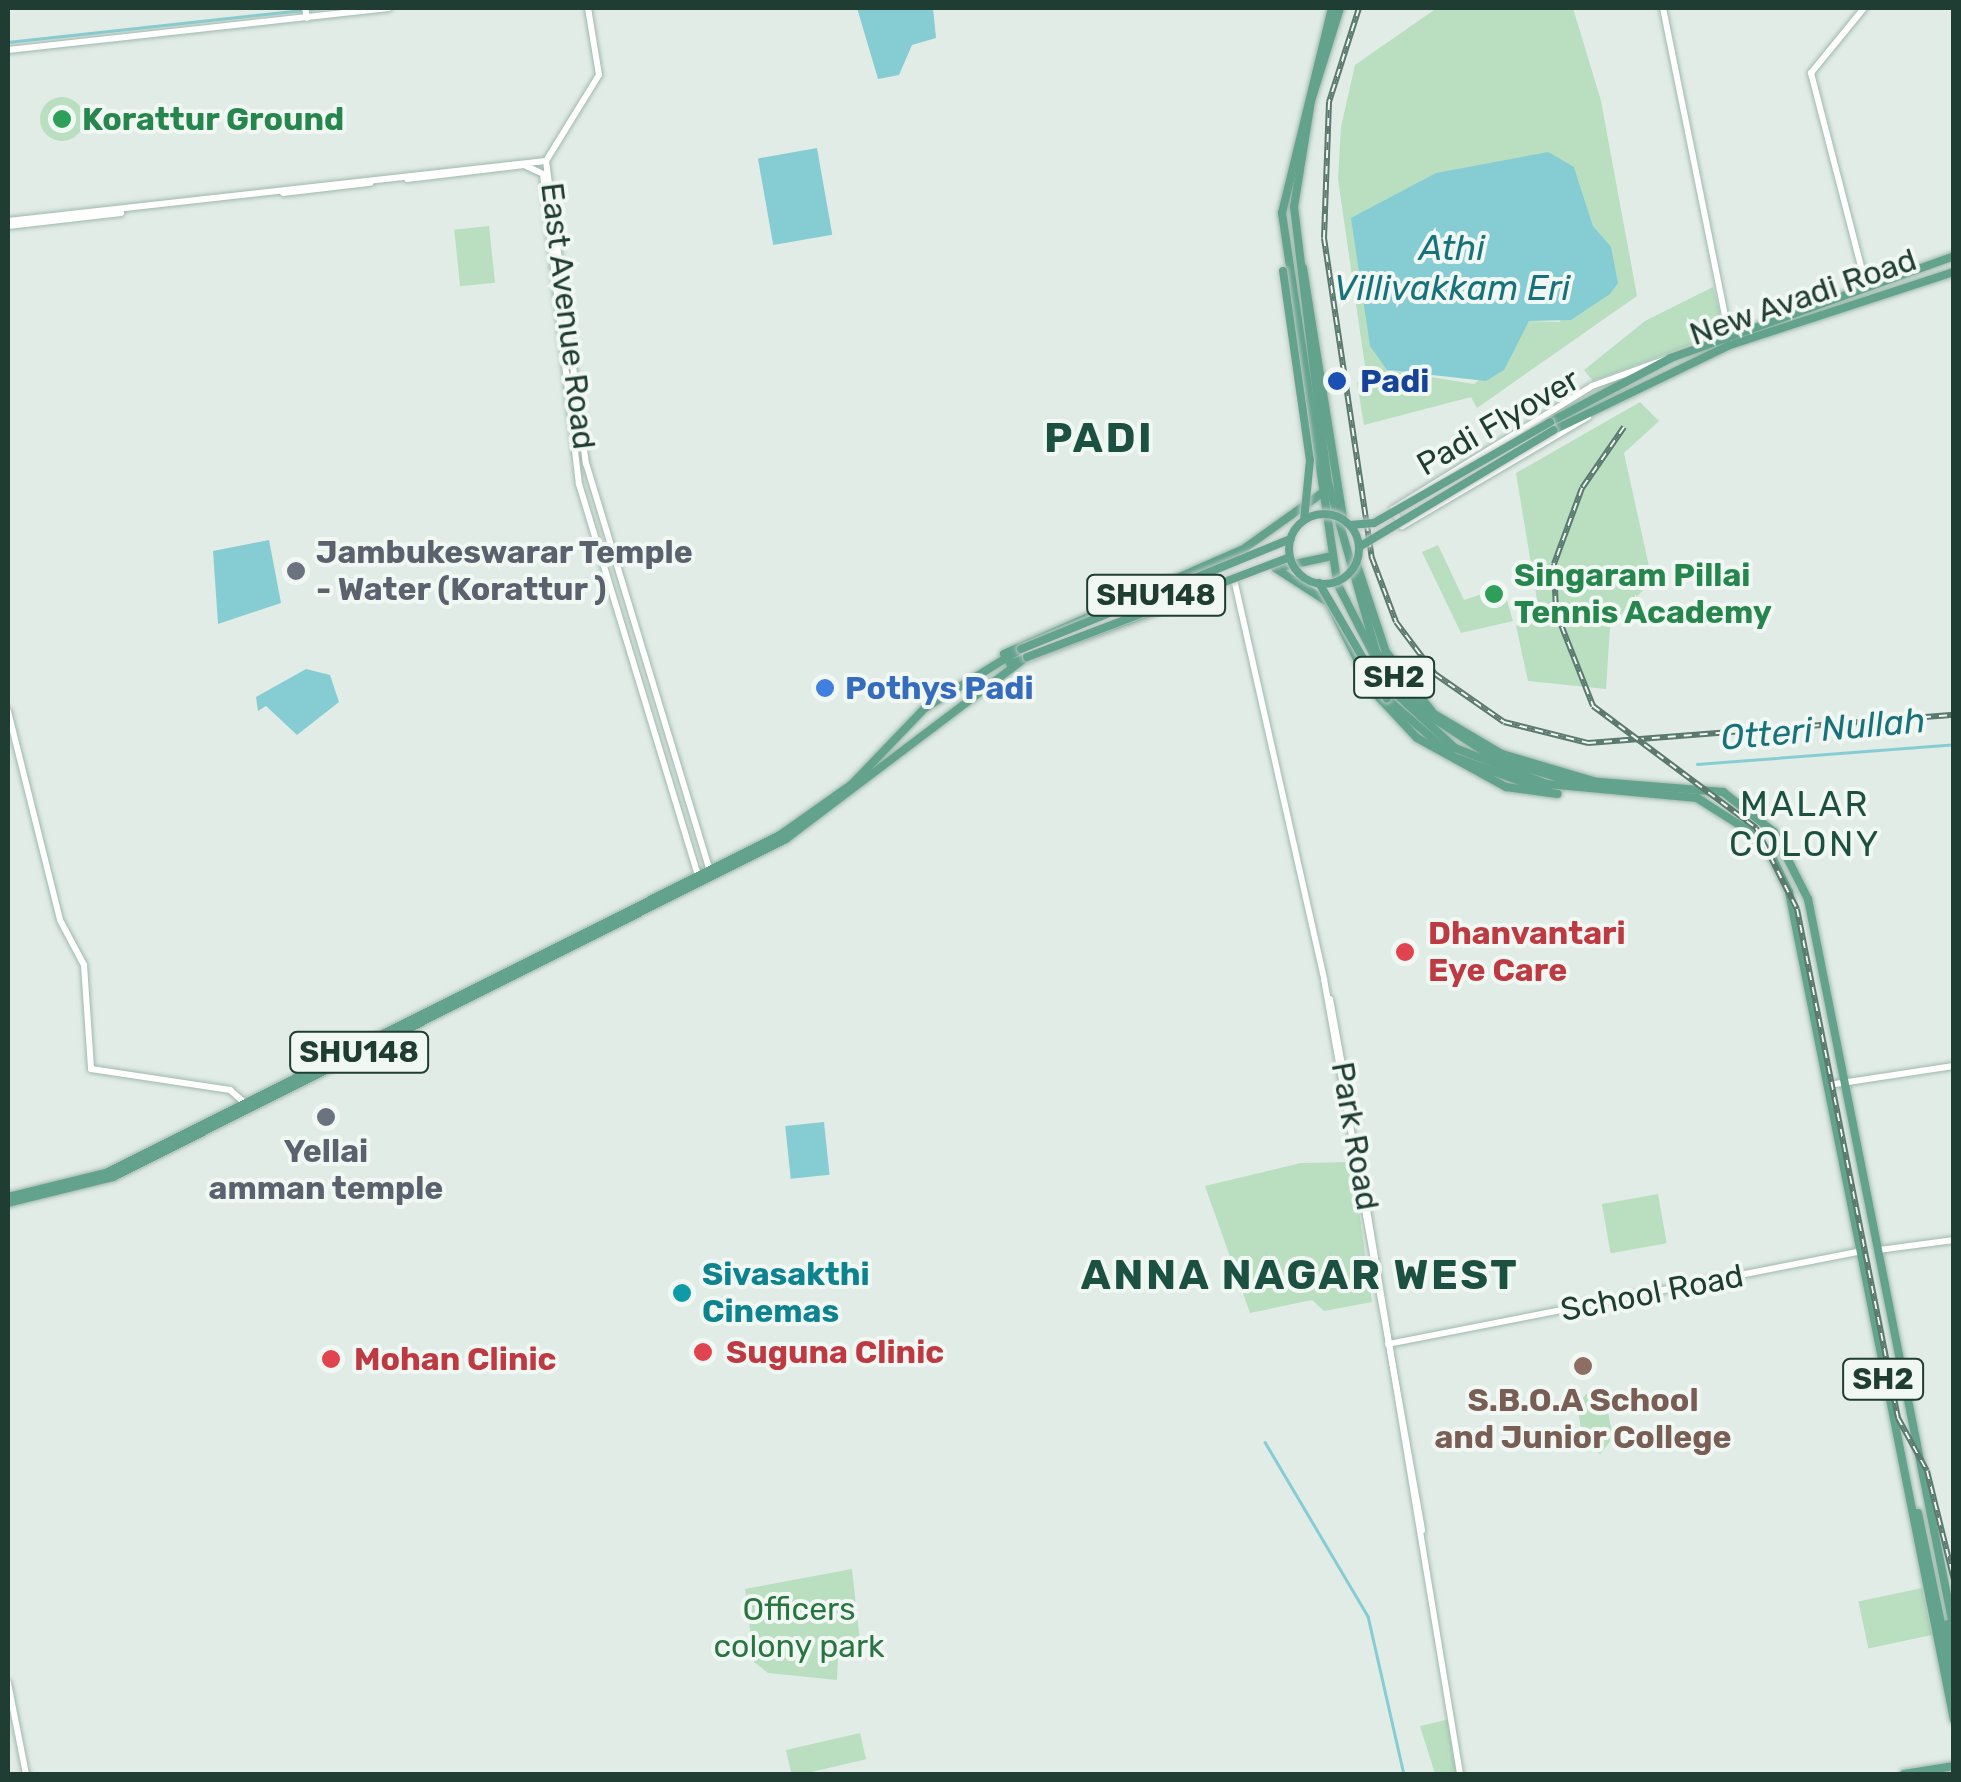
<!DOCTYPE html>
<style>
body{margin:0}
#map{position:relative;width:1961px;height:1782px;overflow:hidden;background:#e1ece6;font-family:Rubik,sans-serif}
div>[style]{position:absolute}
.green>*{inset:0;background:#b9dec0;transform-origin:0 0}
.round{border-radius:50%}
.water>*{inset:0;background:#86cdd3;transform-origin:0 0}
.stream>*{height:2.5px;margin:-1.25px;padding:0 1.25px;transform-origin:1.25px;border-radius:1.25px;background:#86cdd3}
.roads{filter:drop-shadow(0 0 2px #9fb8ad) drop-shadow(0 0 2px #9fb8ad)}
.secondary>*{height:6px;margin:-3px;padding:0 3px;transform-origin:3px;border-radius:3px;background:#fff}
.primary>*{height:8px;margin:-4px;padding:0 4px;transform-origin:4px;border-radius:4px;background:#63a38e}
.rail>*{height:6px;margin-top:-3px;transform-origin:0;background:repeating-linear-gradient(90deg,#f1f8f4 0 8px,#5b796f 0 16px);box-sizing:border-box;border-block:2px solid #5b796f}
.bridges{filter:drop-shadow(0 0 2px #c1c9c6) drop-shadow(0 0 2px #c1c9c6)}
.primary-bridge>*{height:8px;margin:-4px;padding:0 4px;transform-origin:4px;border-radius:4px;background:#63a38e}
.primary-bridge>.ring{margin:-4px;padding:0;box-sizing:content-box;background:none;border:8px solid #63a38e;border-radius:50%}
.dots>*{width:28px;height:28px;translate:-50% -50%;box-sizing:border-box;border:5px solid #f1f8f4;border-radius:50%}
span{translate:-50% -50%;white-space:nowrap;text-align:center;line-height:1.15;-webkit-text-stroke:8px #f1f8f4;paint-order:stroke}
.shield-label span{padding:2px 8px;background:#f1f8f4;border:2px solid;border-radius:8px;-webkit-text-stroke-width:0}
.shield-label{font-size:30px;color:#203d33;font-weight:700}
.leisure-label{font-size:32px;color:#27864d;font-weight:700}
.left{translate:0 -50%;text-align:left}
.street-label{font-size:32px;color:#203d33}
.transit-label{font-size:32px;color:#164399;font-weight:700}
.worship-label{font-size:32px;color:#5b616d;font-weight:700}
.shop-label{font-size:32px;color:#366cbe;font-weight:700}
.health-label{font-size:32px;color:#be3a42;font-weight:700}
.culture-label{font-size:32px;color:#0d838f;font-weight:700}
.education-label{font-size:32px;color:#785e54;font-weight:700}
.park-label{font-size:32px;color:#297541}
.water-label{font-size:35px;color:#18727b;font-style:italic}
.neighbourhood-label{font-size:35px;color:#1c5040;letter-spacing:2.5px}
.district-label{font-size:42px;color:#1c5040;font-weight:700;letter-spacing:2.5px}
.frame{position:absolute;inset:0;border:10px solid #203d33;pointer-events:none}
</style>
<div id="map">
<div class="green">
<div style="clip-path:polygon(evenodd,1437px 8px,1573px 8px,1601px 101px,1637px 296px,1477px 408px,1471px 397px,1364px 425px,1357px 383px,1366px 373px,1338px 179px,1341px 127px,1355px 65px,1437px 8px,1574px 167px,1593px 226px,1560px 322px,1529px 321px,1509px 354px,1474px 384px,1387px 370px,1574px 167px)"></div>
<div class="round" style="left:40px;top:97px;width:44px;height:44px"></div>
<div style="left:489px;top:226px;width:57px;height:35px;rotate:84deg"></div>
<div style="clip-path:polygon(1713px 287px,1725px 332px,1593px 381px,1584px 370px,1645px 321px)"></div>
<div style="clip-path:polygon(1640px 402px,1659px 421px,1624px 453px,1652px 580px,1610px 627px,1606px 689px,1528px 681px,1516px 626px,1540px 618px,1516px 473px)"></div>
<div style="clip-path:polygon(1438px 545px,1464px 600px,1503px 587px,1513px 621px,1461px 633px,1422px 552px)"></div>
<div style="clip-path:polygon(1352px 1162px,1372px 1302px,1324px 1311px,1312px 1300px,1250px 1313px,1205px 1186px,1301px 1163px)"></div>
<div style="left:1658px;top:1194px;width:50px;height:57px;rotate:80deg"></div>
<div style="clip-path:polygon(1588px 1392px,1606px 1402px,1613px 1438px,1600px 1454px,1583px 1441px,1577px 1404px)"></div>
<div style="clip-path:polygon(852px 1569px,861px 1651px,838px 1657px,837px 1680px,768px 1673px,754px 1662px,745px 1589px)"></div>
<div style="left:1922px;top:1588px;width:48px;height:65px;rotate:78deg"></div>
<div style="clip-path:polygon(1450px 1719px,1458px 1774px,1435px 1774px,1420px 1726px)"></div>
<div style="left:860px;top:1733px;width:27px;height:76px;rotate:77deg"></div>
</div>
<div class="water">
<div style="clip-path:polygon(857px 8px,933px 8px,936px 38px,912px 45px,899px 75px,878px 79px)"></div>
<div style="left:817px;top:148px;width:88px;height:60px;rotate:80deg"></div>
<div style="clip-path:polygon(1548px 152px,1574px 167px,1593px 226px,1611px 247px,1618px 283px,1610px 294px,1571px 320px,1529px 321px,1504px 370px,1486px 381px,1387px 370px,1370px 346px,1351px 218px,1436px 173px)"></div>
<div style="clip-path:polygon(269px 540px,281px 603px,218px 624px,213px 551px)"></div>
<div style="clip-path:polygon(306px 669px,330px 675px,339px 702px,297px 735px,266px 706px,258px 711px,256px 697px)"></div>
<div style="left:824px;top:1122px;width:53px;height:39px;rotate:84deg"></div>
</div>
<div class="stream">
<div style="left:310px;top:9px;width:13px;rotate:-4deg"></div>
<div style="left:8px;top:42px;width:296px;rotate:-6.2deg"></div>
<div style="left:1697px;top:764px;width:258px;rotate:-4.4deg"></div>
<div style="left:1265px;top:1442px;width:202px;rotate:59.4deg"></div>
<div style="left:1368px;top:1616px;width:162px;rotate:77.2deg"></div>
</div>
<div class="roads">
<div class="secondary">
<div style="left:305px;top:8px;width:10px;rotate:79deg"></div>
<div style="left:1663px;top:8px;width:338px;rotate:78.6deg"></div>
<div style="left:1864px;top:8px;width:84px;rotate:129.2deg"></div>
<div style="left:1811px;top:73px;width:219px;rotate:75.5deg"></div>
<div style="left:8px;top:50px;width:383px;rotate:-6.3deg"></div>
<div style="left:546px;top:161px;width:101px;rotate:-58.4deg"></div>
<div style="left:599px;top:75px;width:68px;rotate:-99.3deg"></div>
<div style="left:407px;top:179px;width:118px;rotate:-6.8deg"></div>
<div style="left:524px;top:165px;width:21px;rotate:25deg"></div>
<div style="left:543px;top:174px;width:312px;rotate:83.4deg"></div>
<div style="left:579px;top:484px;width:414px;rotate:73.1deg"></div>
<div style="left:283px;top:193px;width:88px;rotate:-6.6deg"></div>
<div style="left:8px;top:221px;width:541px;rotate:-6.36deg"></div>
<div style="left:546px;top:161px;width:305px;rotate:82.5deg"></div>
<div style="left:586px;top:463px;width:431px;rotate:73.1deg"></div>
<div style="left:8px;top:226px;width:114px;rotate:-6.6deg"></div>
<div style="left:1588px;top:417px;width:216px;rotate:149.6deg"></div>
<div style="left:1402px;top:526px;width:19px;rotate:-118deg"></div>
<div style="left:1393px;top:509px;width:234px;rotate:-31.7deg"></div>
<div style="left:1592px;top:386px;width:82px;rotate:-20deg"></div>
<div style="left:1234px;top:579px;width:410px;rotate:77.3deg"></div>
<div style="left:1324px;top:979px;width:560px;rotate:79.91deg"></div>
<div style="left:8px;top:711px;width:215px;rotate:76deg"></div>
<div style="left:60px;top:920px;width:51px;rotate:61.9deg"></div>
<div style="left:84px;top:965px;width:104px;rotate:86.1deg"></div>
<div style="left:91px;top:1069px;width:141px;rotate:8.6deg"></div>
<div style="left:230px;top:1090px;width:20px;rotate:41deg"></div>
<div style="left:1330px;top:999px;width:118px;rotate:79.7deg"></div>
<div style="left:1828px;top:1085px;width:127px;rotate:-8.6deg"></div>
<div style="left:1359px;top:1161px;width:621px;rotate:80.64deg"></div>
<div style="left:1879px;top:1250px;width:76px;rotate:-7.6deg"></div>
<div style="left:1388px;top:1344px;width:479px;rotate:-11.1deg"></div>
<div style="left:8px;top:1683px;width:93px;rotate:78.8deg"></div>
</div>
<div class="primary">
<div style="left:1332px;top:8px;width:211px;rotate:103.7deg"></div>
<div style="left:1282px;top:213px;width:374px;rotate:81.5deg"></div>
<div style="left:1337px;top:583px;width:119px;rotate:63deg"></div>
<div style="left:1391px;top:689px;width:87px;rotate:42.7deg"></div>
<div style="left:1455px;top:748px;width:99px;rotate:21.4deg"></div>
<div style="left:1547px;top:784px;width:151px;rotate:5.3deg"></div>
<div style="left:1697px;top:798px;width:62px;rotate:32.4deg"></div>
<div style="left:1749px;top:831px;width:35px;rotate:49deg"></div>
<div style="left:1772px;top:857px;width:39px;rotate:64deg"></div>
<div style="left:1789px;top:892px;width:844px;rotate:78.73deg"></div>
<div style="left:1340px;top:8px;width:97px;rotate:107.3deg"></div>
<div style="left:1311px;top:101px;width:107px;rotate:99.1deg"></div>
<div style="left:1294px;top:207px;width:277px;rotate:83deg"></div>
<div style="left:1328px;top:482px;width:177px;rotate:74.2deg"></div>
<div style="left:1376px;top:652px;width:73px;rotate:52.2deg"></div>
<div style="left:1421px;top:710px;width:90px;rotate:33.2deg"></div>
<div style="left:1496px;top:759px;width:70px;rotate:16.6deg"></div>
<div style="left:1563px;top:779px;width:161px;rotate:4.6deg"></div>
<div style="left:1723px;top:792px;width:65px;rotate:38.1deg"></div>
<div style="left:1774px;top:832px;width:75px;rotate:63.1deg"></div>
<div style="left:1808px;top:899px;width:745px;rotate:78.71deg"></div>
<div style="left:1303px;top:268px;width:254px;rotate:80.9deg"></div>
<div style="left:1550px;top:422px;width:137px;rotate:-27.9deg"></div>
<div style="left:1671px;top:358px;width:301px;rotate:-19.8deg"></div>
<div style="left:1554px;top:430px;width:195px;rotate:-25.8deg"></div>
<div style="left:1730px;top:345px;width:236px;rotate:-18.1deg"></div>
<div style="left:1356px;top:562px;width:95px;rotate:71.6deg"></div>
<div style="left:1386px;top:652px;width:78px;rotate:52.3deg"></div>
<div style="left:1434px;top:714px;width:79px;rotate:30.5deg"></div>
<div style="left:1502px;top:754px;width:96px;rotate:16.4deg"></div>
<div style="left:1275px;top:568px;width:64px;rotate:32.9deg"></div>
<div style="left:1329px;top:603px;width:98px;rotate:63.4deg"></div>
<div style="left:1373px;top:691px;width:64px;rotate:46.9deg"></div>
<div style="left:1417px;top:738px;width:102px;rotate:28.8deg"></div>
<div style="left:1506px;top:787px;width:52px;rotate:7.7deg"></div>
<div style="left:1276px;top:568px;width:57px;rotate:-12.1deg"></div>
<div style="left:1004px;top:654px;width:263px;rotate:-23.7deg"></div>
<div style="left:1245px;top:548px;width:95px;rotate:-35.5deg"></div>
<div style="left:1010px;top:664px;width:203px;rotate:-20.1deg"></div>
<div style="left:1387px;top:699px;width:89px;rotate:40.9deg"></div>
<div style="left:1454px;top:757px;width:105px;rotate:20deg"></div>
<div style="left:8px;top:1197px;width:101px;rotate:-13.8deg"></div>
<div style="left:106px;top:1173px;width:754px;rotate:-26.63deg"></div>
<div style="left:780px;top:835px;width:88px;rotate:-35.3deg"></div>
<div style="left:852px;top:784px;width:105px;rotate:-46.2deg"></div>
<div style="left:925px;top:708px;width:113px;rotate:-31.6deg"></div>
<div style="left:8px;top:1203px;width:108px;rotate:-13.9deg"></div>
<div style="left:113px;top:1177px;width:753px;rotate:-26.67deg"></div>
<div style="left:786px;top:839px;width:302px;rotate:-37.1deg"></div>
<div style="left:1918px;top:1513px;width:176px;rotate:78.2deg"></div>
<div style="left:1948px;top:1624px;width:26px;rotate:77deg"></div>
<div style="left:1904px;top:1774px;width:51px;rotate:-9.1deg"></div>
</div>
</div>
<div class="rail">
<div style="left:1359px;top:8px;width:99px;rotate:107.7deg"></div>
<div style="left:1329px;top:102px;width:136px;rotate:92.1deg"></div>
<div style="left:1324px;top:238px;width:324px;rotate:81.5deg"></div>
<div style="left:1372px;top:558px;width:68px;rotate:69.4deg"></div>
<div style="left:1396px;top:622px;width:65px;rotate:53.1deg"></div>
<div style="left:1435px;top:674px;width:84px;rotate:34.8deg"></div>
<div style="left:1504px;top:722px;width:87px;rotate:14deg"></div>
<div style="left:1588px;top:743px;width:367px;rotate:-4.4deg"></div>
<div style="left:1624px;top:427px;width:74px;rotate:124.5deg"></div>
<div style="left:1582px;top:488px;width:81px;rotate:110.2deg"></div>
<div style="left:1554px;top:564px;width:48px;rotate:87.6deg"></div>
<div style="left:1556px;top:612px;width:101px;rotate:68.5deg"></div>
<div style="left:1593px;top:706px;width:204px;rotate:36.8deg"></div>
<div style="left:1756px;top:828px;width:91px;rotate:63.2deg"></div>
<div style="left:1797px;top:909px;width:519px;rotate:78.78deg"></div>
<div style="left:1898px;top:1418px;width:60px;rotate:61.3deg"></div>
<div style="left:1927px;top:1471px;width:112px;rotate:76.1deg"></div>
</div>
<div class="bridges">
<div class="primary-bridge">
<div style="left:1283px;top:271px;width:191px;rotate:81.9deg"></div>
<div style="left:1310px;top:460px;width:60px;rotate:95.7deg"></div>
<div class="ring" style="left:1289px;top:514px;width:62px;height:62px"></div>
<div style="left:1350px;top:525px;width:24px;rotate:-5deg"></div>
<div style="left:1374px;top:523px;width:203px;rotate:-29.8deg"></div>
<div style="left:1359px;top:547px;width:227px;rotate:-31deg"></div>
<div style="left:1319px;top:583px;width:134px;rotate:59.6deg"></div>
<div style="left:1021px;top:649px;width:291px;rotate:-22.2deg"></div>
<div style="left:1027px;top:657px;width:281px;rotate:-20.8deg"></div>
</div>
</div>
<div class="dots">
<div style="left:62px;top:119px;background:#2e9e5b"></div>
<div style="left:1337px;top:381px;background:#1a4fb4"></div>
<div style="left:296px;top:571px;background:#6b7280"></div>
<div style="left:1494px;top:594px;background:#2e9e5b"></div>
<div style="left:825px;top:688px;background:#3f7fe0"></div>
<div style="left:1405px;top:952px;background:#e0444e"></div>
<div style="left:326px;top:1117px;background:#6b7280"></div>
<div style="left:682px;top:1293px;background:#0f9aa8"></div>
<div style="left:703px;top:1352px;background:#e0444e"></div>
<div style="left:331px;top:1359px;background:#e0444e"></div>
<div style="left:1583px;top:1366px;background:#8d6e63"></div>
</div>
<div class="shield-label">
<span style="left:1156px;top:595px">SHU148</span>
<span style="left:1394px;top:677px">SH2</span>
<span style="left:359px;top:1052px">SHU148</span>
<span style="left:1883px;top:1379px">SH2</span>
</div>
<div class="leisure-label">
<span class="left" style="left:82px;top:119px">Korattur Ground</span>
<span class="left" style="left:1514px;top:594px">Singaram Pillai<br>Tennis Academy</span>
</div>
<div class="street-label">
<span style="left:1803px;top:297px;rotate:-19deg">New Avadi Road</span>
<span style="left:568px;top:316px;rotate:83deg">East Avenue Road</span>
<span style="left:1498px;top:422px;rotate:-30deg">Padi Flyover</span>
<span style="left:1355px;top:1136px;rotate:80deg">Park Road</span>
<span style="left:1652px;top:1293px;rotate:-11deg">School Road</span>
</div>
<div class="transit-label">
<span class="left" style="left:1360px;top:381px">Padi</span>
</div>
<div class="worship-label">
<span class="left" style="left:316px;top:571px">Jambukeswarar Temple<br>- Water (Korattur )</span>
<span style="left:326px;top:1170px">Yellai<br>amman temple</span>
</div>
<div class="shop-label">
<span class="left" style="left:845px;top:688px">Pothys Padi</span>
</div>
<div class="health-label">
<span class="left" style="left:1428px;top:952px">Dhanvantari<br>Eye Care</span>
<span class="left" style="left:726px;top:1352px">Suguna Clinic</span>
<span class="left" style="left:354px;top:1359px">Mohan Clinic</span>
</div>
<div class="culture-label">
<span class="left" style="left:702px;top:1293px">Sivasakthi<br>Cinemas</span>
</div>
<div class="education-label">
<span style="left:1583px;top:1419px">S.B.O.A School<br>and Junior College</span>
</div>
<div class="park-label">
<span style="left:799px;top:1628px">Officers<br>colony park</span>
</div>
<div class="water-label">
<span style="left:1452px;top:268px">Athi<br>Villivakkam Eri</span>
<span style="left:1823px;top:729px;rotate:-5deg">Otteri Nullah</span>
</div>
<div class="neighbourhood-label">
<span style="left:1805px;top:824px">MALAR<br>COLONY</span>
</div>
<div class="district-label">
<span style="left:1099px;top:438px">PADI</span>
<span style="left:1300px;top:1275px">ANNA NAGAR WEST</span>
</div>
<div class="frame"></div>
</div>
